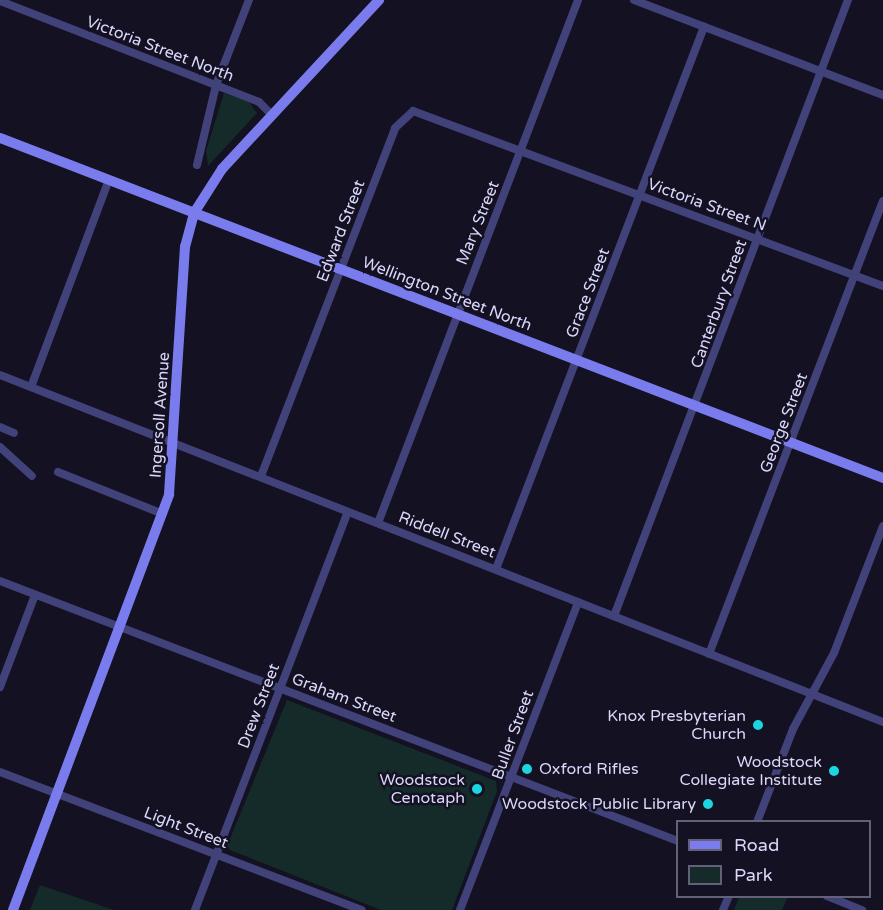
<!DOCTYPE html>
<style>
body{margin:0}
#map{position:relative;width:883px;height:910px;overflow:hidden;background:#131122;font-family:"Varela Round",sans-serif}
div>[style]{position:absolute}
.green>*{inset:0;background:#152b2a}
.street>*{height:8px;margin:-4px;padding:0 4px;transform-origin:4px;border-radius:4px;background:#42427b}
.secondary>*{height:10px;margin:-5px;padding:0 5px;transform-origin:5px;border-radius:5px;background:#7a7cee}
.dots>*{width:16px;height:16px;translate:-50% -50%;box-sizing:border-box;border:3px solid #131122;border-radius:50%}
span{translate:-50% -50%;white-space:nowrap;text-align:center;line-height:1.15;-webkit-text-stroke:5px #131122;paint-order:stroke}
.street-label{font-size:16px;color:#dad7fa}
.poi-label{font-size:16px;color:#dad7fa}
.right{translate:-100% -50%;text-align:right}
.left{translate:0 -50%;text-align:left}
.legend{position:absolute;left:676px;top:820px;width:195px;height:78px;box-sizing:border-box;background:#131122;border:2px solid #636078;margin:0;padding:8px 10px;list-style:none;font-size:18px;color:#dad7fa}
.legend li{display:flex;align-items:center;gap:12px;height:30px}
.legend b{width:30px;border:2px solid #636078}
</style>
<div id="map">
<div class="green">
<div style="clip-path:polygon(224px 93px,249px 102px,257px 113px,208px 166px,206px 151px)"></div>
<div style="clip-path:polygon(287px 700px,496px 781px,497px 791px,452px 910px,381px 910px,230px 850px,227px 846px)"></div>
<div style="clip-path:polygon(40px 885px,114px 910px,30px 910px)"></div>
<div style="clip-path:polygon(739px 897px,739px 896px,788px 897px,782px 910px,734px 910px)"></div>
</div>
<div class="street">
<div style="left:634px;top:0;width:267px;rotate:20.9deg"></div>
<div style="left:0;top:1px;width:278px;rotate:21.3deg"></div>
<div style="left:259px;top:102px;width:18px;rotate:45deg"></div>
<div style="left:197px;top:165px;width:82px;rotate:-76.6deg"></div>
<div style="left:216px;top:85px;width:91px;rotate:-68.8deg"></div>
<div style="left:0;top:375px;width:949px;rotate:21.45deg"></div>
<div style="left:31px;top:387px;width:221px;rotate:-69.4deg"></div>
<div style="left:0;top:427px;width:15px;rotate:23deg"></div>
<div style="left:0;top:447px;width:43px;rotate:42.2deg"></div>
<div style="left:58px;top:472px;width:113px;rotate:21.8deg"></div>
<div style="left:261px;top:476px;width:373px;rotate:-68.9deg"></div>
<div style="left:395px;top:128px;width:25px;rotate:-43deg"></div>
<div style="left:413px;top:111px;width:502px;rotate:20.42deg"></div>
<div style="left:378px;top:523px;width:560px;rotate:-69.07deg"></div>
<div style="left:496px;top:569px;width:581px;rotate:-69.01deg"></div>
<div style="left:0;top:581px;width:726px;rotate:20.98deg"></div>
<div style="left:614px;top:616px;width:659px;rotate:-69.2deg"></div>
<div style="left:709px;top:654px;width:485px;rotate:-69deg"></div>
<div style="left:0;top:687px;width:98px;rotate:-69.2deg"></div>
<div style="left:0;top:772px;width:387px;rotate:20.9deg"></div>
<div style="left:757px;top:822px;width:100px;rotate:-68.8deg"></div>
<div style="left:793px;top:729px;width:86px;rotate:-61.7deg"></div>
<div style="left:834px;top:653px;width:136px;rotate:-68.9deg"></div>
<div style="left:827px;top:896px;width:38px;rotate:22deg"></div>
<div style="left:195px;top:910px;width:426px;rotate:-69deg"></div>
<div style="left:460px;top:910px;width:330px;rotate:-69deg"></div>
<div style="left:723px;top:910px;width:15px;rotate:-67deg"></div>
</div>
<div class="secondary">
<div style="left:0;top:138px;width:946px;rotate:21.06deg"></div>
<div style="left:13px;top:910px;width:444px;rotate:-69.4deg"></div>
<div style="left:169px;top:494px;width:248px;rotate:-86.3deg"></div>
<div style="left:185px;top:247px;width:35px;rotate:-75deg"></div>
<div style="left:194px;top:213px;width:52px;rotate:-57.5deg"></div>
<div style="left:222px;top:169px;width:231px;rotate:-47.1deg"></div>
</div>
<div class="dots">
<div style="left:758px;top:725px;background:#1cd5e1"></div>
<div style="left:527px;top:769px;background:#1cd5e1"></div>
<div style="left:834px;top:771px;background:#1cd5e1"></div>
<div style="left:477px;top:789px;background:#1cd5e1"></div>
<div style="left:708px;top:804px;background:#1cd5e1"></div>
</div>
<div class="street-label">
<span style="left:160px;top:49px;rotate:21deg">Victoria Street North</span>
<span style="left:707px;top:205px;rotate:20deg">Victoria Street N</span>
<span style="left:478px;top:223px;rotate:-68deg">Mary Street</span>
<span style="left:341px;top:231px;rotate:-69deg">Edward Street</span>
<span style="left:588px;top:293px;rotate:-69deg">Grace Street</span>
<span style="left:447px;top:294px;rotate:21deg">Wellington Street North</span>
<span style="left:719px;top:304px;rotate:-70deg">Canterbury Street</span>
<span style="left:160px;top:415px;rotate:-86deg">Ingersoll Avenue</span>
<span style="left:784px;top:423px;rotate:-69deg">George Street</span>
<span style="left:447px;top:535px;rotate:21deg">Riddell Street</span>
<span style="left:344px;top:698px;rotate:21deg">Graham Street</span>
<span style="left:259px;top:706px;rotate:-69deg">Drew Street</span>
<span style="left:513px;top:735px;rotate:-70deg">Buller Street</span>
<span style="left:186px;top:828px;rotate:21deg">Light Street</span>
</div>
<div class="poi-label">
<span class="right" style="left:746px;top:725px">Knox Presbyterian<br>Church</span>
<span class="right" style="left:822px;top:771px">Woodstock<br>Collegiate Institute</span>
<span class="left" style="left:539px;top:769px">Oxford Rifles</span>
<span class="right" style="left:465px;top:789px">Woodstock<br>Cenotaph</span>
<span class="right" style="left:696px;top:804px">Woodstock Public Library</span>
</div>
<ul class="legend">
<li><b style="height:8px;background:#7a7cee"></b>Road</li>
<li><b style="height:16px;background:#152b2a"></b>Park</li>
</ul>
</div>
